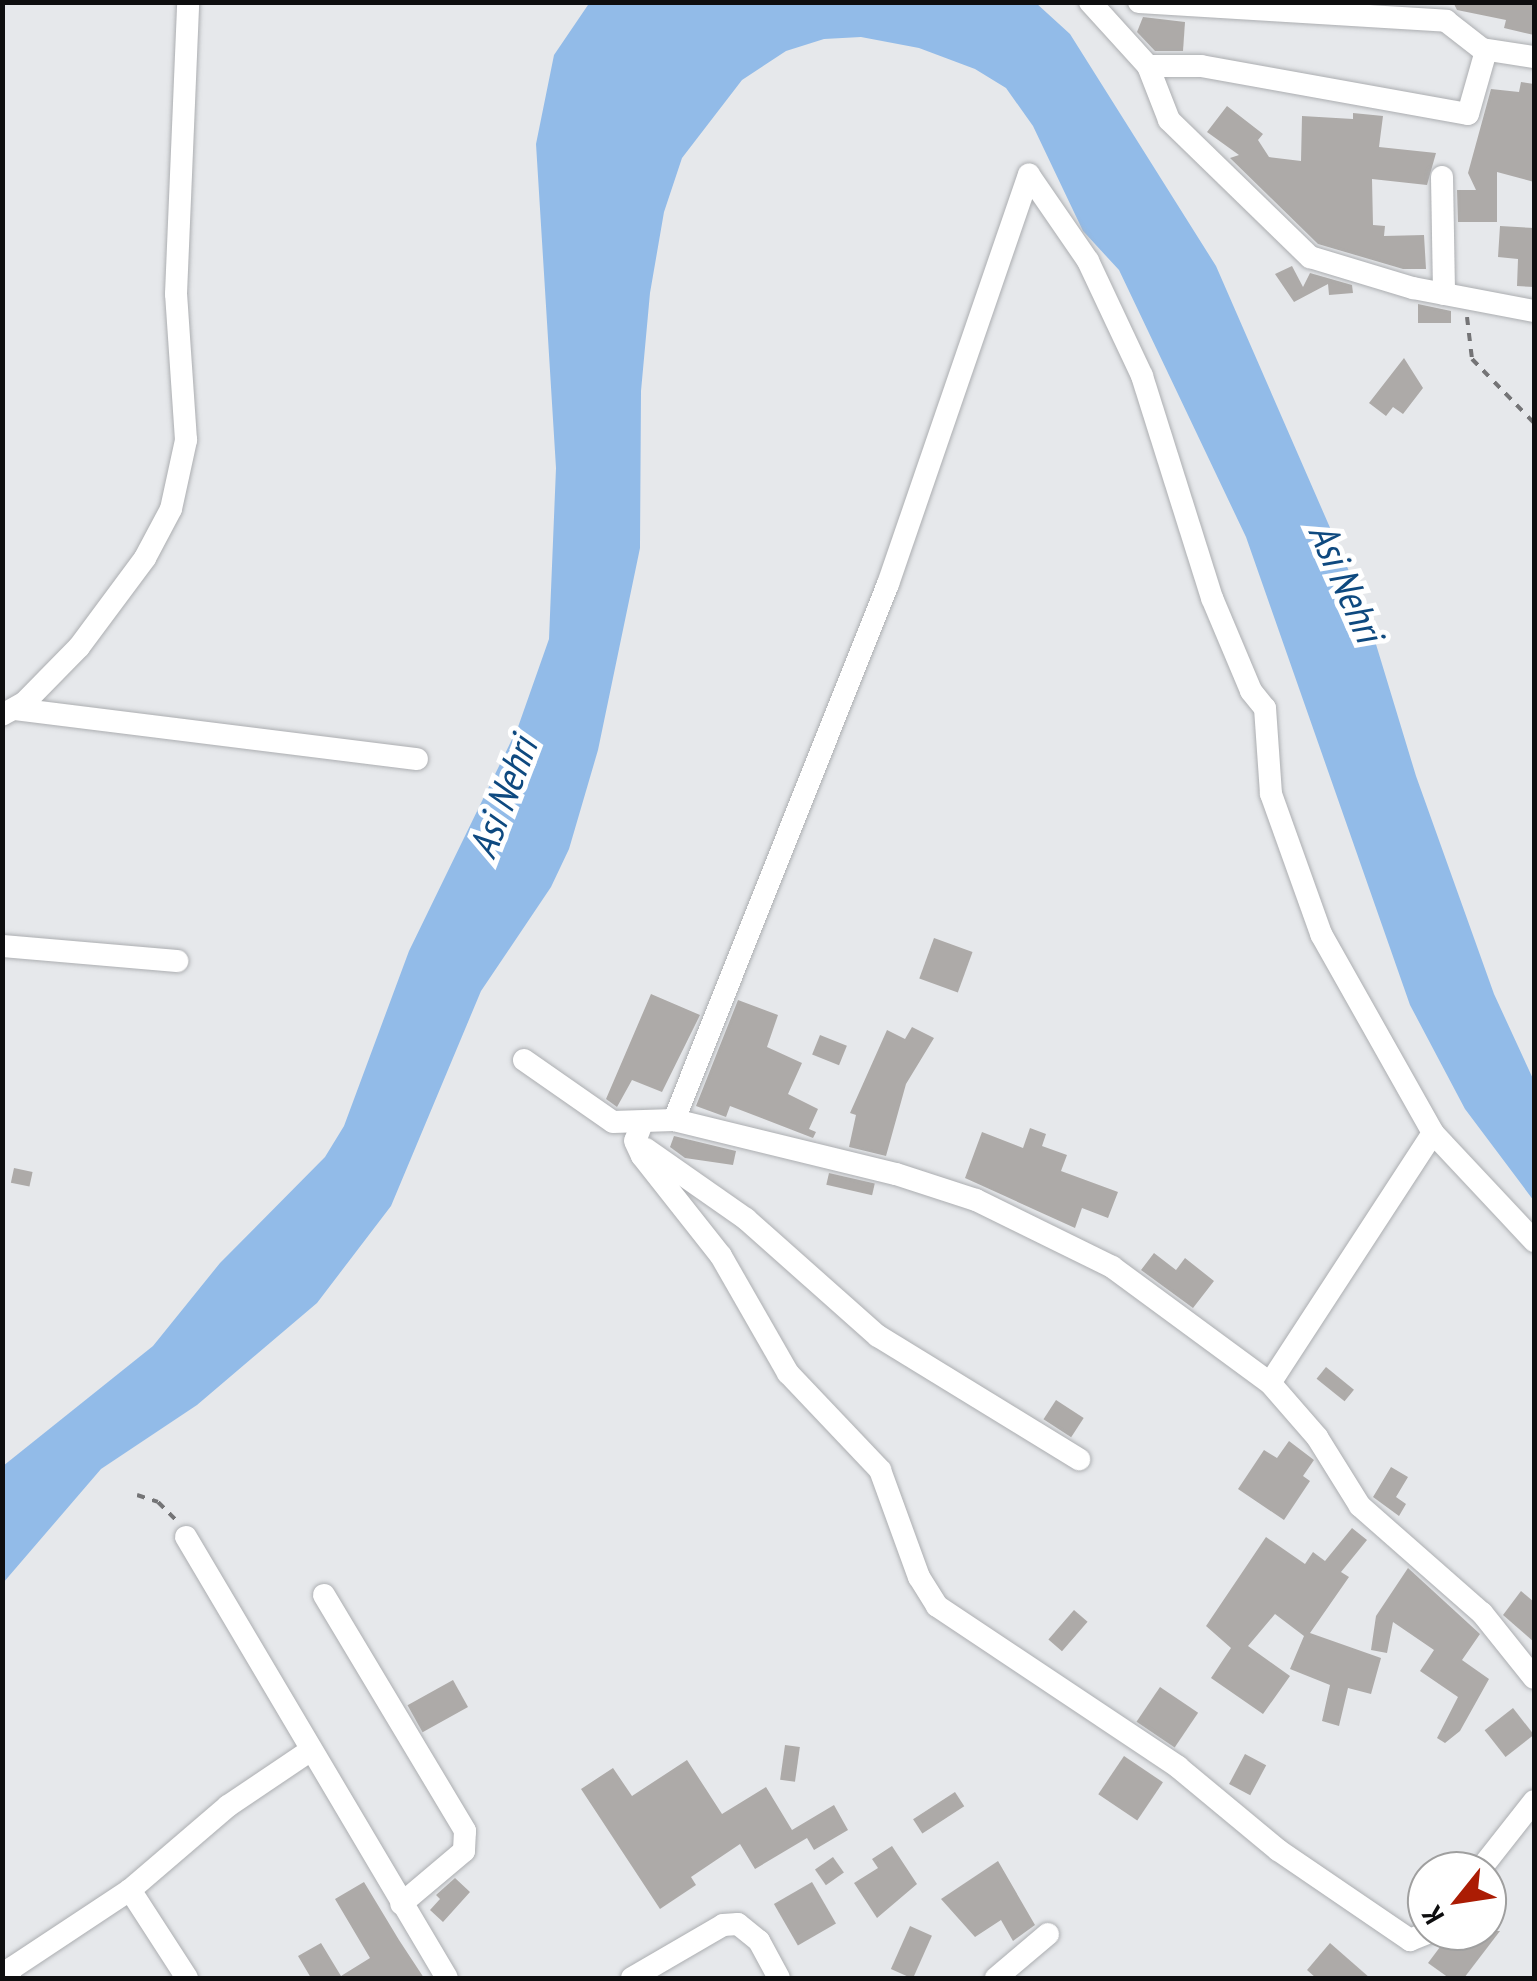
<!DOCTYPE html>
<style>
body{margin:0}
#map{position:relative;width:1537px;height:1981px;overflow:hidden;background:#e6e8eb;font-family:"PT Sans Narrow",sans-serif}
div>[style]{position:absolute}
.water>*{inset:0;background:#92bbe8}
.building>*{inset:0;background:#adaaa8;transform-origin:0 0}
.path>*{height:4px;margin-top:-2px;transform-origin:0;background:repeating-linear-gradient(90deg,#747476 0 8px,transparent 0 16px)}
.roads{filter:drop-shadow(0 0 2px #acaeb1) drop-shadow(0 0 2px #acaeb1)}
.minor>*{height:22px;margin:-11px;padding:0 11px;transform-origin:11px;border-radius:11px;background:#fff}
span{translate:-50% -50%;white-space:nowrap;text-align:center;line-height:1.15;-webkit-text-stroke:10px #fff;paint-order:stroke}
.water-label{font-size:40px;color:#0e497f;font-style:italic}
.frame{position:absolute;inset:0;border:5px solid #0e0e0f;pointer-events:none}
.north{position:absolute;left:1407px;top:1851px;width:100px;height:100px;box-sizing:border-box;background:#fff;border:2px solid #9f9f9f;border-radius:50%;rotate:240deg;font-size:28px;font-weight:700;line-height:40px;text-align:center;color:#0e0e0f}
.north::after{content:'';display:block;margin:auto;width:35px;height:45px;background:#ab1c04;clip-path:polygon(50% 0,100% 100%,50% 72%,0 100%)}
</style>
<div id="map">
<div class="water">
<div style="clip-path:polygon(590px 2px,1036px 3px,1070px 34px,1216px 266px,1365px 608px,1416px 776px,1494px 994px,1534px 1081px,1534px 1201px,1465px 1109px,1410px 1005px,1246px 537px,1119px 270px,1083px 231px,1033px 126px,1006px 88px,975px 69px,919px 48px,861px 37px,824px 39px,786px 51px,742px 80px,682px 158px,664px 212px,650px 293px,641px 391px,640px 548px,598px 750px,569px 849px,551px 887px,481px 991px,391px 1206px,317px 1303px,197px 1405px,101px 1469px,3px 1583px,3px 1466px,153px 1346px,220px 1263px,325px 1157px,344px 1126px,409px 951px,518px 727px,549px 639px,556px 468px,536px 144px,554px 55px)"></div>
</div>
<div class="building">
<div style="clip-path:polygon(1453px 2px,1534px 2px,1534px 35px,1504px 28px,1506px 20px,1457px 10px)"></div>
<div style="clip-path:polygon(1143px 17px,1185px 22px,1183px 51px,1155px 51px,1137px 32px)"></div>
<div style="clip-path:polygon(1521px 82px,1534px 84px,1534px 182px,1497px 172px,1497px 222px,1458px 222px,1457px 190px,1476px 190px,1468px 173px,1491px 89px,1519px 92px)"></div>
<div style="clip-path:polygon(1227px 106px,1263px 134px,1258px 140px,1269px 157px,1301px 161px,1302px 116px,1353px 119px,1353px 113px,1383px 116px,1379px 147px,1436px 153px,1427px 185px,1372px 179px,1373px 225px,1385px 226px,1384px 236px,1424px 235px,1426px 269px,1403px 269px,1318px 244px,1230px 158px,1239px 155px,1207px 132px)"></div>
<div style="clip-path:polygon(1500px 226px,1534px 228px,1534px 287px,1517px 286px,1518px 259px,1498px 257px)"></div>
<div style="clip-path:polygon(1292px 266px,1303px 287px,1310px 273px,1352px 285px,1353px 293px,1329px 295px,1328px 284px,1294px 302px,1275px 274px)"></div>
<div style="clip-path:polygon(1418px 304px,1451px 311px,1451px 323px,1418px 323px)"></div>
<div style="clip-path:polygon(1404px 358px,1423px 388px,1403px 414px,1393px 407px,1386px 416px,1369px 403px)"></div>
<div style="left:934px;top:938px;width:41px;height:43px;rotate:20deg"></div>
<div style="clip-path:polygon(651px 994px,700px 1015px,662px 1092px,632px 1080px,617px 1107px,606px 1099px)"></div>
<div style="clip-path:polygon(738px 1000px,778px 1015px,767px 1047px,802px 1063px,788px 1094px,818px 1109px,809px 1129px,816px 1132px,813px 1138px,730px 1106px,726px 1117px,696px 1106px)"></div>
<div style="clip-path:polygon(912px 1027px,934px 1038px,906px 1084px,886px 1156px,849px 1147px,856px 1115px,850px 1113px,887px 1030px,905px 1039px)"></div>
<div style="left:820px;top:1035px;width:29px;height:21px;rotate:22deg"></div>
<div style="clip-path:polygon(1030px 1128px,1046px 1134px,1042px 1146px,1067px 1155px,1061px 1171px,1118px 1192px,1108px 1218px,1082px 1208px,1075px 1228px,965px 1178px,982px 1132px,1023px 1148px)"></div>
<div style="clip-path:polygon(674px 1136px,736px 1151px,733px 1165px,685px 1158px,670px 1147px)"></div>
<div style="left:14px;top:1168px;width:19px;height:15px;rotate:12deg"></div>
<div style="left:829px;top:1173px;width:47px;height:12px;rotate:13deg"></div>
<div style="clip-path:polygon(1154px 1253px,1176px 1270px,1185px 1258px,1214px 1281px,1193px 1308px,1141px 1270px)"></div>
<div style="left:1326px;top:1367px;width:36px;height:15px;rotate:39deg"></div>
<div style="left:1056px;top:1400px;width:33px;height:23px;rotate:33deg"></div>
<div style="clip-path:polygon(1289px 1441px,1314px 1460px,1303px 1476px,1310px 1481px,1284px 1520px,1238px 1489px,1264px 1450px,1277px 1458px)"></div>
<div style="clip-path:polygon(1391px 1467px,1408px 1477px,1396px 1497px,1406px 1504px,1399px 1516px,1373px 1497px)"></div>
<div style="clip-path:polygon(1352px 1528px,1367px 1540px,1341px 1572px,1349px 1577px,1310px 1633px,1381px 1658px,1371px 1694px,1348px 1688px,1339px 1726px,1322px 1721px,1330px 1685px,1290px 1669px,1304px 1636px,1275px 1614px,1248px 1646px,1290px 1676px,1263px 1714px,1211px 1678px,1231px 1648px,1206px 1626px,1266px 1537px,1305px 1564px,1313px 1552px,1325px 1561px)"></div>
<div style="clip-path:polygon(1408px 1568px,1480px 1634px,1462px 1660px,1489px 1679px,1460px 1731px,1445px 1743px,1437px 1738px,1458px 1697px,1420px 1671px,1434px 1650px,1393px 1622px,1387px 1653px,1371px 1650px,1376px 1616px)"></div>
<div style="clip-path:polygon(1521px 1591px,1534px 1602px,1534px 1642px,1503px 1615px)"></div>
<div style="left:1074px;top:1610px;width:18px;height:39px;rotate:41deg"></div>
<div style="left:453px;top:1680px;width:31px;height:52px;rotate:61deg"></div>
<div style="left:1160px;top:1687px;width:46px;height:42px;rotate:34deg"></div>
<div style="left:1513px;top:1708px;width:34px;height:36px;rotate:52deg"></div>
<div style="left:785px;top:1745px;width:15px;height:35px;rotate:8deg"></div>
<div style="left:1245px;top:1754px;width:24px;height:34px;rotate:28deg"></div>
<div style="left:1124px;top:1756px;width:47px;height:46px;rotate:34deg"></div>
<div style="clip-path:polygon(687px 1760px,722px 1814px,766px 1787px,792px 1830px,834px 1805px,848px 1830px,814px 1850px,807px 1838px,755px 1869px,740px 1844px,691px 1877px,696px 1885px,660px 1909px,581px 1789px,613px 1768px,632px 1796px)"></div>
<div style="left:955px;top:1792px;width:17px;height:50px;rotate:57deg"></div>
<div style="clip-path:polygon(892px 1846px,917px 1884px,877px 1918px,854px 1883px,878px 1868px,872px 1859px)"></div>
<div style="left:833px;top:1857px;width:19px;height:22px;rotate:55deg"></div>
<div style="clip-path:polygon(998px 1861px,1035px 1925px,1013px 1941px,1001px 1920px,975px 1937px,941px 1899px)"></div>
<div style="clip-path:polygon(455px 1878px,470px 1892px,443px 1922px,430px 1910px,440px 1899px,436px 1895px)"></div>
<div style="clip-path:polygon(364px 1882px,399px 1940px,424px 1978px,311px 1978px,298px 1956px,321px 1943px,341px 1976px,370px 1958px,335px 1899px)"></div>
<div style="left:812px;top:1882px;width:48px;height:44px;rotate:60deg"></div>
<div style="left:910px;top:1926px;width:24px;height:47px;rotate:24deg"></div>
<div style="clip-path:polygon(1452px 1931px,1500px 1931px,1464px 1978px,1449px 1978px,1428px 1963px)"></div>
<div style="clip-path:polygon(1330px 1943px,1370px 1978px,1316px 1978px,1307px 1970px)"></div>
</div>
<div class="path">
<div style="left:1467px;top:317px;width:42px;rotate:83.2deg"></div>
<div style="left:1472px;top:359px;width:89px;rotate:45.9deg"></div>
<div style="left:137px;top:1495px;width:22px;rotate:18deg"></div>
<div style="left:158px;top:1502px;width:28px;rotate:45deg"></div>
</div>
<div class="roads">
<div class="minor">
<div style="left:1090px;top:2px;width:86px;rotate:47.8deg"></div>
<div style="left:1148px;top:66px;width:58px;rotate:68.7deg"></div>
<div style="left:1169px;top:120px;width:197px;rotate:44.2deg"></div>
<div style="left:1310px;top:257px;width:108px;rotate:16.8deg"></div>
<div style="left:1413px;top:288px;width:123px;rotate:10.8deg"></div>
<div style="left:1139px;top:2px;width:308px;rotate:3.5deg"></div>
<div style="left:1446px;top:21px;width:46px;rotate:37.9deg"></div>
<div style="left:1482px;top:49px;width:53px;rotate:8.7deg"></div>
<div style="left:1148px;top:66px;width:53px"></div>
<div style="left:1201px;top:66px;width:271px;rotate:10.2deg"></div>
<div style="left:1468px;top:114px;width:66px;rotate:-74.1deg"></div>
<div style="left:1442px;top:177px;width:117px;rotate:89deg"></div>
<div style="left:15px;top:709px;width:405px;rotate:7.1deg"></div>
<div style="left:2px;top:715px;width:26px;rotate:-29deg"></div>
<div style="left:25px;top:702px;width:77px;rotate:-45.5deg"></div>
<div style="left:79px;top:647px;width:111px;rotate:-53.4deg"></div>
<div style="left:145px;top:558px;width:55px;rotate:-62deg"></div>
<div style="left:171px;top:509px;width:71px;rotate:-77.7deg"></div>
<div style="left:186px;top:440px;width:146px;rotate:-93.9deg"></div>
<div style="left:176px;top:294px;width:292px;rotate:-87.6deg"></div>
<div style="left:2px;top:946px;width:176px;rotate:4.9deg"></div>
<div style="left:524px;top:1060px;width:108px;rotate:34.9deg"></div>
<div style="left:613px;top:1122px;width:61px;rotate:-1.9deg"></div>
<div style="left:674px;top:1120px;width:228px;rotate:13.7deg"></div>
<div style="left:896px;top:1174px;width:84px;rotate:18deg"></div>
<div style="left:976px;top:1200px;width:152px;rotate:26.2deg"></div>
<div style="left:1112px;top:1267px;width:196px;rotate:36.3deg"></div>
<div style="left:1270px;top:1383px;width:72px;rotate:49deg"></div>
<div style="left:1317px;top:1437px;width:81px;rotate:58.1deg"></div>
<div style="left:1360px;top:1506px;width:162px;rotate:41.3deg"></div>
<div style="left:1482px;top:1613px;width:83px;rotate:51.3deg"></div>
<div style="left:674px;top:1120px;width:577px;rotate:-68.24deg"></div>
<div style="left:888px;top:584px;width:433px;rotate:-71deg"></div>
<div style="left:1029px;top:175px;width:104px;rotate:55.5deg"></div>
<div style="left:1088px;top:261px;width:127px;rotate:64.8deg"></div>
<div style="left:1142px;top:376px;width:233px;rotate:72.5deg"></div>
<div style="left:1212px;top:598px;width:101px;rotate:67.2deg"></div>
<div style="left:1251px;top:691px;width:22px;rotate:51deg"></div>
<div style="left:1265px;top:708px;width:86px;rotate:86deg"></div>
<div style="left:1271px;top:794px;width:149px;rotate:70.3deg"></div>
<div style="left:1321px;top:934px;width:228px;rotate:60.6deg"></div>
<div style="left:1433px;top:1133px;width:298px;rotate:123.1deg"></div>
<div style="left:642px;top:1123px;width:19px;rotate:111deg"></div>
<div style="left:635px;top:1141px;width:17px;rotate:65deg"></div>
<div style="left:642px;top:1156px;width:127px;rotate:51.7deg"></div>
<div style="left:721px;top:1256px;width:135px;rotate:60.2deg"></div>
<div style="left:788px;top:1373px;width:134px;rotate:46.5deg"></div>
<div style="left:880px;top:1470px;width:114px;rotate:70deg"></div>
<div style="left:919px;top:1577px;width:34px;rotate:58deg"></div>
<div style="left:937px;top:1606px;width:290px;rotate:33.7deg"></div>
<div style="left:1178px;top:1767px;width:130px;rotate:39.7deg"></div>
<div style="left:1278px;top:1850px;width:160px;rotate:34.3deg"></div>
<div style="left:1410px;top:1940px;width:24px;rotate:-22deg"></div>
<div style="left:1433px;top:1133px;width:148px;rotate:46.9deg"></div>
<div style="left:646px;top:1149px;width:122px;rotate:35deg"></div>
<div style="left:746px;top:1219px;width:176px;rotate:41.6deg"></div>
<div style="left:878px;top:1336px;width:236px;rotate:31.5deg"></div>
<div style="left:186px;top:1537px;width:512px;rotate:59.38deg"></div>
<div style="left:324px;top:1595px;width:275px;rotate:59.1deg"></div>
<div style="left:465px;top:1831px;width:20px;rotate:93deg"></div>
<div style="left:464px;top:1851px;width:82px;rotate:139.9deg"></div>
<div style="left:1479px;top:1871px;width:89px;rotate:-51.8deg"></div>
<div style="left:8px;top:1978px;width:11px;rotate:-68deg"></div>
<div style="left:12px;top:1968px;width:141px;rotate:-33.5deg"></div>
<div style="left:187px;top:1978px;width:105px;rotate:-122.9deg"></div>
<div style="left:130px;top:1890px;width:129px;rotate:-40.6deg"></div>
<div style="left:228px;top:1806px;width:97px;rotate:-34deg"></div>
<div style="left:632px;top:1978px;width:105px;rotate:-30.2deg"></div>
<div style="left:723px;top:1925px;width:15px;rotate:-4deg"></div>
<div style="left:738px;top:1924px;width:27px;rotate:39deg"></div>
<div style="left:759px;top:1941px;width:42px;rotate:61.6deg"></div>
<div style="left:996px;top:1978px;width:68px;rotate:-40.2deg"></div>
</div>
</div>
<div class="water-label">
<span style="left:1347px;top:582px;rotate:66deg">Asi Nehri</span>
<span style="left:502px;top:797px;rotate:-69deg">Asi Nehri</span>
</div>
<div class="frame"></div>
<div class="north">K</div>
</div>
